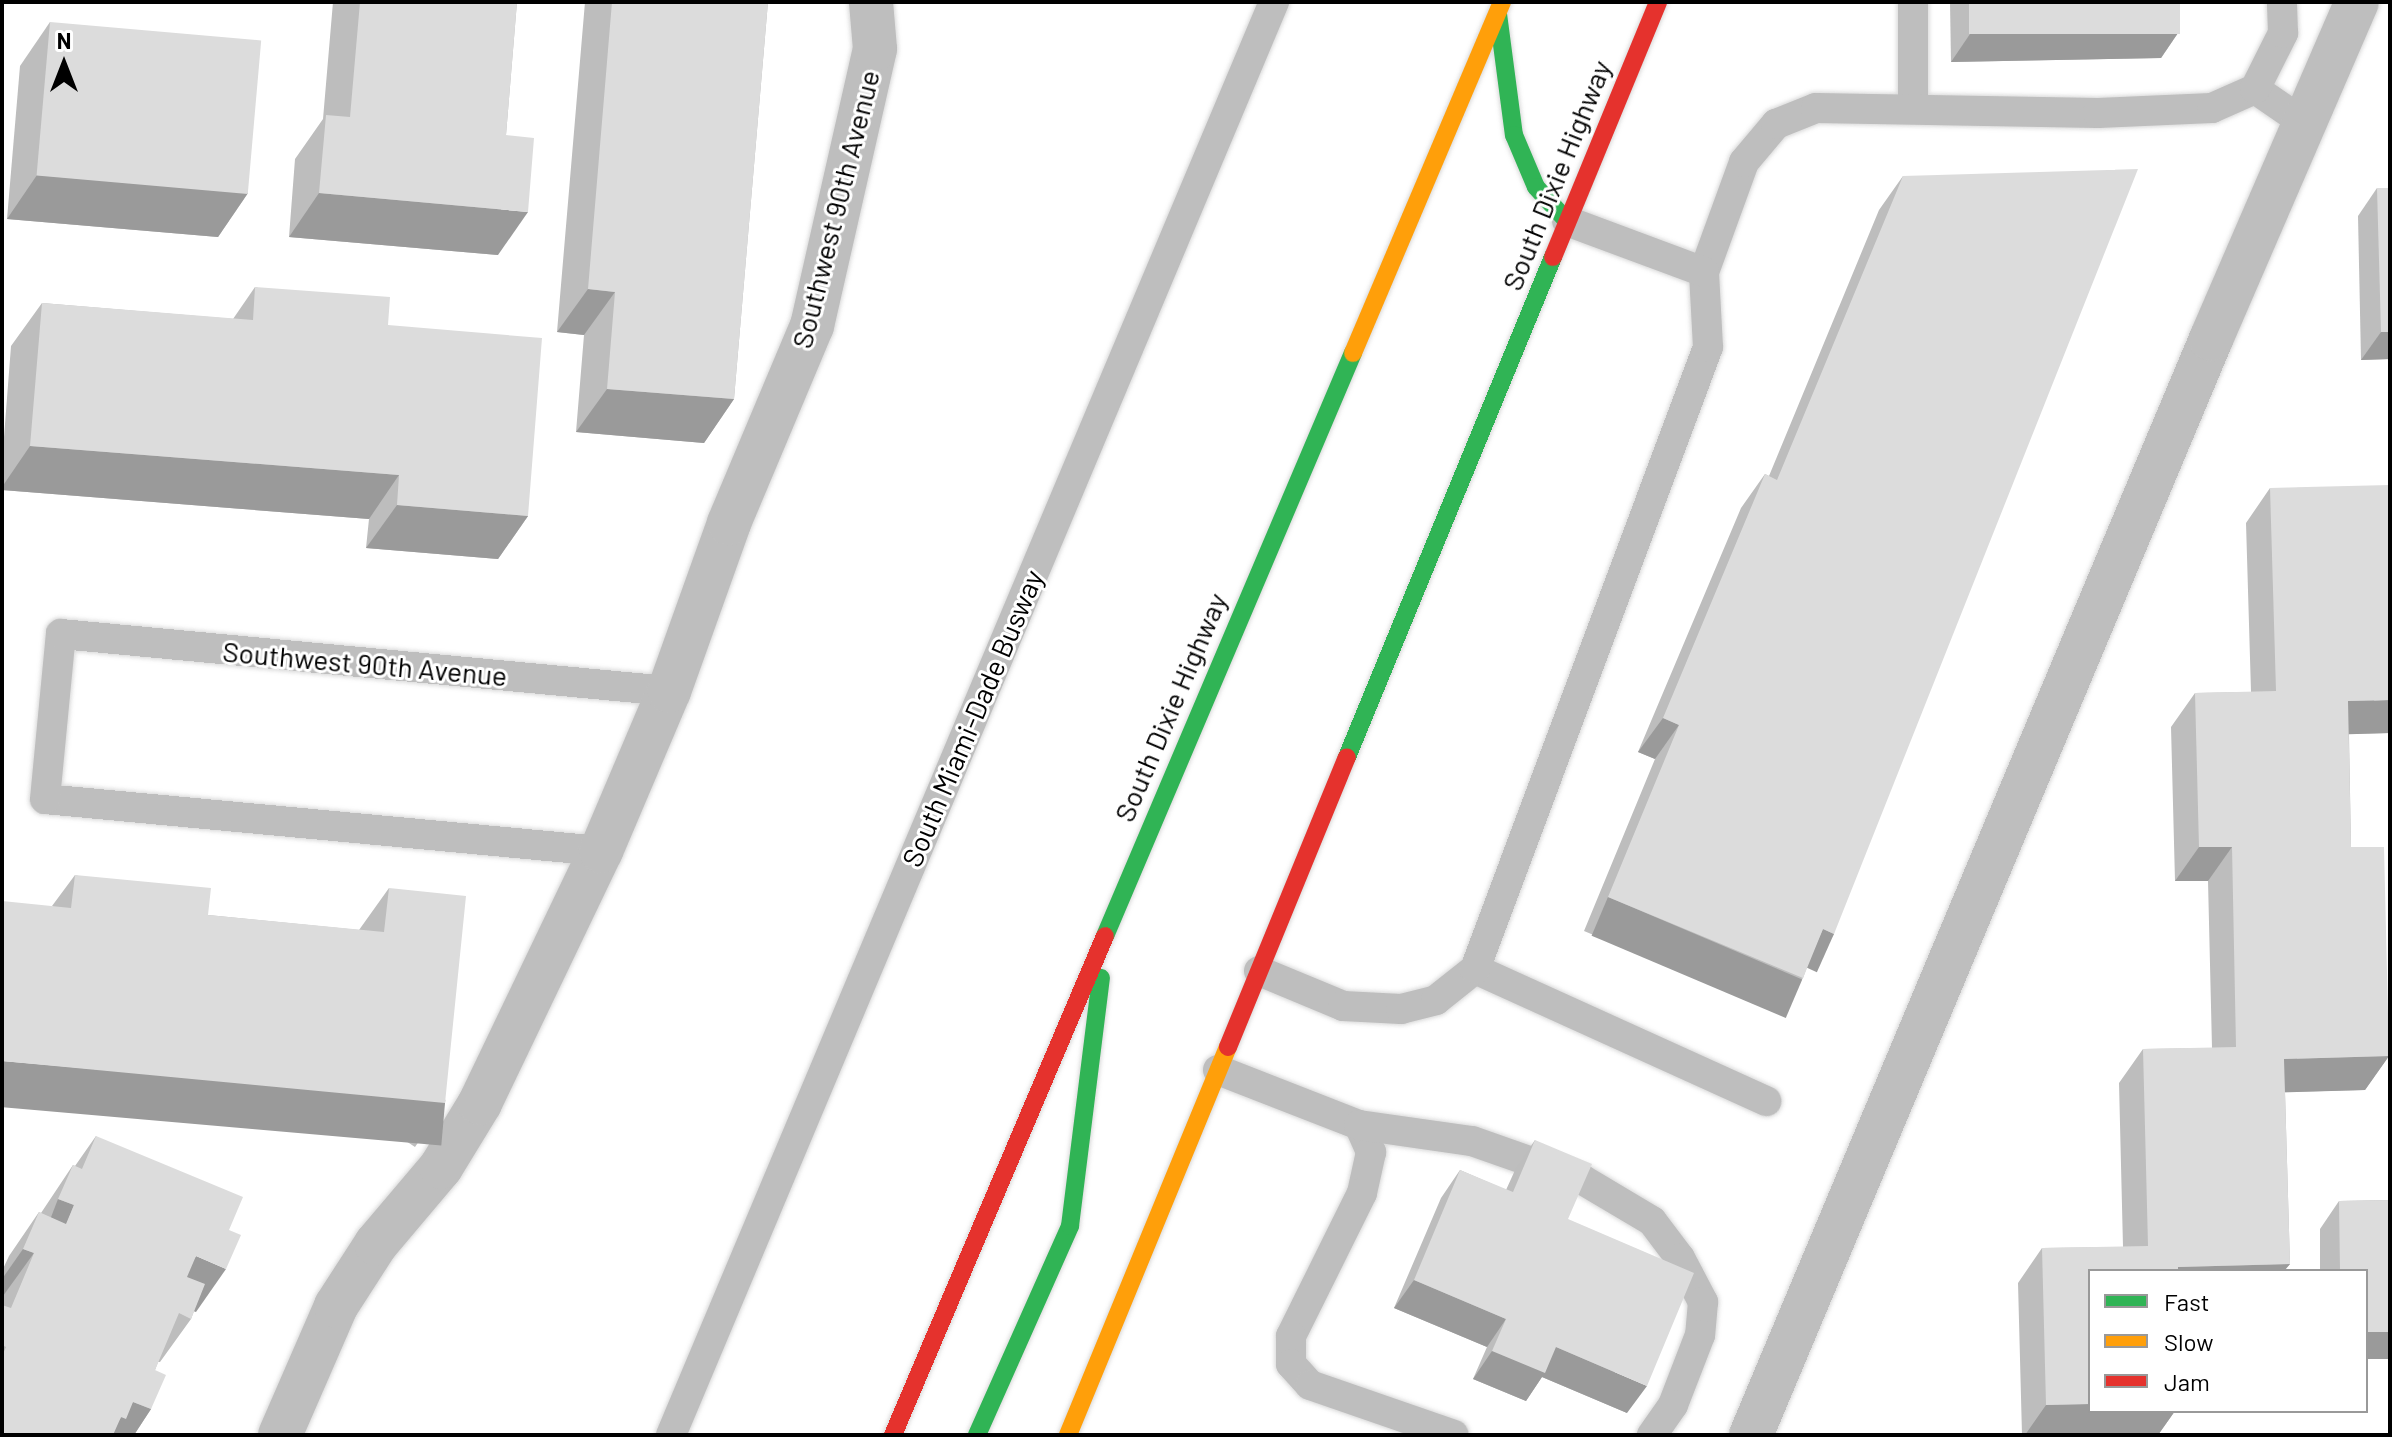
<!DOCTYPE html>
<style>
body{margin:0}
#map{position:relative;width:2392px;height:1437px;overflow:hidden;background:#fff;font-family:Barlow,sans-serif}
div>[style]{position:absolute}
.roads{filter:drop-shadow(0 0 2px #dbdbdb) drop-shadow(0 0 2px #dbdbdb)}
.lane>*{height:30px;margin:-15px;padding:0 15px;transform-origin:15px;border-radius:15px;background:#bebebe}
.street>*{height:44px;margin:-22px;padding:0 22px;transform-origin:22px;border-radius:22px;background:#bebebe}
.fast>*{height:18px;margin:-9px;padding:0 9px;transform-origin:9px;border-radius:9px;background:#30b455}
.slow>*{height:18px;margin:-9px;padding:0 9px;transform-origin:9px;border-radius:9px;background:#ff9f0a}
.jam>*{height:18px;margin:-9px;padding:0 9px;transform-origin:9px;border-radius:9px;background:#e5322d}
.wall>*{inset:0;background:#bdbdbd}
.shaded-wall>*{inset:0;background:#9a9a9a;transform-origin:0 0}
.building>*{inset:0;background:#dcdcdc;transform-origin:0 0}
span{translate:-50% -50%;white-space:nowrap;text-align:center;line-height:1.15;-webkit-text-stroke:6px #fff;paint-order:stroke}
.street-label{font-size:28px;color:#000}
.frame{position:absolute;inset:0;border:4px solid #000;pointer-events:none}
.legend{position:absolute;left:2088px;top:1269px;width:280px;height:144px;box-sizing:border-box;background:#fff;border:2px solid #999;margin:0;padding:10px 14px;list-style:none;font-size:24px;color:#000}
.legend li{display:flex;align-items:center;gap:16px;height:40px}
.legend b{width:40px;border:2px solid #999}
.north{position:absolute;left:24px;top:24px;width:80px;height:80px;-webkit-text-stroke:6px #fff;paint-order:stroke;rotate:0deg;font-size:22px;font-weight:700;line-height:32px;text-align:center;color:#000}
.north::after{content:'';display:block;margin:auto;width:28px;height:36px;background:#000;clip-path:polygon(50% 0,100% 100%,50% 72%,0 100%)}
</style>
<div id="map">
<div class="roads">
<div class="lane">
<div style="left:1913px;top:2px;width:107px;rotate:90deg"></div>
<div style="left:2255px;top:89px;width:62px;rotate:34.5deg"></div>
<div style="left:1704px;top:272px;width:117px;rotate:-70deg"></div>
<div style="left:1744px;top:162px;width:50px;rotate:-49.9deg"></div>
<div style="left:1776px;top:124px;width:43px;rotate:-21.8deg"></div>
<div style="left:1816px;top:108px;width:282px;rotate:1deg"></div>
<div style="left:2098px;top:113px;width:114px;rotate:-2.5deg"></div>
<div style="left:2212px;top:108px;width:47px;rotate:-23.8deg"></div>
<div style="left:2255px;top:89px;width:63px;rotate:-63.4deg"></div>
<div style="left:2283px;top:33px;width:31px;rotate:-92deg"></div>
<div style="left:601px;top:851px;width:558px;rotate:-174.66deg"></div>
<div style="left:45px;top:799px;width:166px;rotate:-84.5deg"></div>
<div style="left:61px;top:634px;width:611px;rotate:5.36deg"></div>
<div style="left:1475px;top:969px;width:320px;rotate:24.4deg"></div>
<div style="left:1259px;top:971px;width:91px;rotate:22.6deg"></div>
<div style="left:1343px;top:1006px;width:58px;rotate:3deg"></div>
<div style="left:1401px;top:1009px;width:36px;rotate:-14deg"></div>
<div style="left:1436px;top:1000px;width:50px;rotate:-38.5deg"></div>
<div style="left:1475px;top:969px;width:664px;rotate:-69.46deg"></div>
<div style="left:1708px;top:347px;width:75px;rotate:-93.1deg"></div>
<div style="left:1704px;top:272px;width:146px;rotate:-159.6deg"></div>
<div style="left:1218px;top:1070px;width:151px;rotate:21.3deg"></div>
<div style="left:1359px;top:1125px;width:30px;rotate:66deg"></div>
<div style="left:1371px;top:1152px;width:42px;rotate:102.4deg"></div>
<div style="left:1362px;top:1193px;width:160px;rotate:116.4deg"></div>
<div style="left:1291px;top:1336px;width:28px;rotate:90deg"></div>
<div style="left:1291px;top:1364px;width:28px;rotate:48deg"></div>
<div style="left:1310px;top:1385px;width:152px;rotate:19.1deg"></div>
<div style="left:1359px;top:1125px;width:114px;rotate:8.1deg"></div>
<div style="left:1472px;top:1141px;width:118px;rotate:19.4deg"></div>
<div style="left:1583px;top:1180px;width:80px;rotate:30.7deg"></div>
<div style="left:1652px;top:1221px;width:46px;rotate:52.9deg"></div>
<div style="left:1680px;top:1258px;width:50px;rotate:62.4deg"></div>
<div style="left:1703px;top:1302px;width:33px;rotate:95deg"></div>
<div style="left:1700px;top:1335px;width:75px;rotate:111.1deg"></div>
<div style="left:1673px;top:1405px;width:37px;rotate:125deg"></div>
<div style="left:671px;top:1435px;width:1555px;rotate:-67.18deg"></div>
</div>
<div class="street">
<div style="left:280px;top:1435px;width:141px;rotate:-66.5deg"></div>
<div style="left:336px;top:1306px;width:74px;rotate:-57.2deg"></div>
<div style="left:376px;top:1244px;width:101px;rotate:-49.8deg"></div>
<div style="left:441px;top:1167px;width:75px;rotate:-58.6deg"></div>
<div style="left:480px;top:1103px;width:280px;rotate:-64.4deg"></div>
<div style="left:601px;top:851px;width:174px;rotate:-67deg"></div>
<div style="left:669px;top:691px;width:178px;rotate:-70.3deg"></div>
<div style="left:729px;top:523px;width:214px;rotate:-67.2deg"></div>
<div style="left:812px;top:326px;width:284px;rotate:-77.2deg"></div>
<div style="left:875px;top:49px;width:47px;rotate:-94.9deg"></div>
<div style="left:1751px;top:1435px;width:1189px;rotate:-67.23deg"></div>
<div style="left:2211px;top:339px;width:367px;rotate:-66.6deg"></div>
</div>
<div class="fast">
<div style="left:1498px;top:14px;width:122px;rotate:82.5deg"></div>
<div style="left:1514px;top:135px;width:56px;rotate:67.1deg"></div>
<div style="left:1536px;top:187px;width:46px;rotate:47.6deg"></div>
<div style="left:1347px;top:757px;width:541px;rotate:-67.61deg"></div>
<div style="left:1105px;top:936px;width:634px;rotate:-66.96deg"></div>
<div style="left:977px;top:1435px;width:229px;rotate:-66deg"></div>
<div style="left:1070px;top:1226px;width:250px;rotate:-82.9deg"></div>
</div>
<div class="slow">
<div style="left:1353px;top:353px;width:381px;rotate:-67deg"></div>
<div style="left:1068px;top:1435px;width:420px;rotate:-67.6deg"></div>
</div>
<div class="jam">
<div style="left:1553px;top:257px;width:276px;rotate:-67.6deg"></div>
<div style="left:1228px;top:1047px;width:313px;rotate:-67.7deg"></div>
<div style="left:893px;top:1435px;width:542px;rotate:-66.98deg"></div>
</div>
</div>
<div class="wall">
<div style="clip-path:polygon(333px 2px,517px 2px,506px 135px,498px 255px,289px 237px,295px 159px,323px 119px)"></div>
<div style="clip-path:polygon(585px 2px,768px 2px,734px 399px,704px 443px,576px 432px,584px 335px,557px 332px)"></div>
<div style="clip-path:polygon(1950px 2px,2180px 2px,2180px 30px,2161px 58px,1951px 62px)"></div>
<div style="clip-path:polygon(50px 22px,248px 193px,218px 237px,7px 219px,20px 66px)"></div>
<div style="clip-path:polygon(1903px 176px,1834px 934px,1810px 968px,1807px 967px,1803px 978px,1779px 1012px,1584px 931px,1655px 759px,1638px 752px,1741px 508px,1765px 474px,1769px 476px,1879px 210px)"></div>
<div style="clip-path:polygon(2377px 188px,2390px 188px,2390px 359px,2361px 360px,2358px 216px)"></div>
<div style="clip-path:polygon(255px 287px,388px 325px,528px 516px,498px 559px,366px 548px,369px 519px,2px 490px,2px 463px,11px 346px,42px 303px,233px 319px)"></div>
<div style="clip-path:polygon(2270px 488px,2390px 733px,2349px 734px,2351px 847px,2389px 1056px,2365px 1090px,2285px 1092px,2290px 1264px,2284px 1271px,2090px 1271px,2175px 1411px,2158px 1435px,2022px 1435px,2018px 1283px,2042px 1248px,2123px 1247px,2119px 1083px,2143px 1049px,2212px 1048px,2208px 881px,2175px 881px,2171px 727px,2195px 693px,2251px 692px,2246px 523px)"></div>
<div style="clip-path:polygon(75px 875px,208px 915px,359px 930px,389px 888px,445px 1103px,415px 1147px,52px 906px)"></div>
<div style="clip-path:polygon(96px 1136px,196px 1312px,194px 1311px,191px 1319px,160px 1362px,158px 1362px,155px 1370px,151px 1409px,134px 1435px,2px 1435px,2px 1299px,3px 1296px,2px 1296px,2px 1271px,9px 1256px,39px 1212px,41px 1213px,73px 1165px,75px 1166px)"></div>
<div style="clip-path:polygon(1535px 1140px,1568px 1219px,1627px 1413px,1542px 1377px,1526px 1401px,1473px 1379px,1487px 1347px,1394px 1308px,1441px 1198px,1460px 1170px,1506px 1190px,1516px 1168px)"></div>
<div style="clip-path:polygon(2390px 1200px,2390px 1359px,2366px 1359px,2366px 1271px,2320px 1271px,2320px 1229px,2339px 1201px)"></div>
</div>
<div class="shaded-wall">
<div style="clip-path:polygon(2180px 30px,2161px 58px,1951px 62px,1970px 34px)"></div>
<div style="clip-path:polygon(37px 175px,248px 193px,218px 237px,7px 219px)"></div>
<div style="clip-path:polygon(319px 193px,528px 212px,498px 255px,289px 237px)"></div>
<div style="clip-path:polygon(588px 289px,615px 292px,584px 335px,557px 332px)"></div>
<div style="clip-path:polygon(2381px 332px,2390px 332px,2390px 359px,2361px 360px)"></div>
<div style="clip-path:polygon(607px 389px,734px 399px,704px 443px,576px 432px)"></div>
<div style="clip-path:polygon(30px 446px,399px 475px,369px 519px,2px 490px,2px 487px)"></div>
<div style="clip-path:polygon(397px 505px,528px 516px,498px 559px,366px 548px)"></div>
<div style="clip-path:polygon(2390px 700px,2390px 733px,2324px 735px,2348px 701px)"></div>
<div style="clip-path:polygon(1663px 718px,1679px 725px,1655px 759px,1638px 752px)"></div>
<div style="clip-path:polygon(2199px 847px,2232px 847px,2208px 881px,2175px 881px)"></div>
<div style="left:1608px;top:897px;width:211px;height:42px;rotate:23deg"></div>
<div style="left:1823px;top:929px;width:12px;height:42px;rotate:24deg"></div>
<div style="clip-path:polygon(2389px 1056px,2365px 1090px,2260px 1093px,2284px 1059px)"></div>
<div style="left:2px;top:1061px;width:445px;height:46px;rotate:5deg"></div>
<div style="left:58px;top:1199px;width:17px;height:52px;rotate:21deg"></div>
<div style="clip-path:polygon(23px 1249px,34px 1253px,3px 1296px,2px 1296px,2px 1279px)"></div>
<div style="clip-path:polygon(196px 1256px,226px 1269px,196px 1312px,166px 1300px)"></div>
<div style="clip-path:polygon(2290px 1264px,2284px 1271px,2175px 1271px,2178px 1267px)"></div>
<div style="clip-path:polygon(1414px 1280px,1506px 1319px,1487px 1347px,1394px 1308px)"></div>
<div style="left:2366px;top:1332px;width:24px;height:27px"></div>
<div style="clip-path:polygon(1556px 1347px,1647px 1386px,1627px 1413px,1542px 1377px,1526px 1401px,1473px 1379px,1492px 1351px)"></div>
<div style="clip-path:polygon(133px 1402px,151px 1409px,134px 1435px,108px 1435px)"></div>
<div style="clip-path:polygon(2090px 1404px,2090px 1411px,2175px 1411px,2158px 1435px,2025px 1435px,2046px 1405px)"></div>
</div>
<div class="building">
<div style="clip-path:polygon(360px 2px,517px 2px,506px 135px,534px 138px,528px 212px,319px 193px,326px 115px,350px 117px)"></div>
<div style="clip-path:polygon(612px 2px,768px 2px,734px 399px,607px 389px,615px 292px,588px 289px)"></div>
<div style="left:1969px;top:2px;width:211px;height:32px"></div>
<div style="left:50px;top:22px;width:212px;height:154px;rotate:5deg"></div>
<div style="clip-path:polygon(2138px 169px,1834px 934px,1823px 929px,1803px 978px,1608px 897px,1679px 725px,1663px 718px,1765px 474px,1777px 480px,1903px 176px)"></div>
<div style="clip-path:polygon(2377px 188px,2390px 188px,2390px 332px,2381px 332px)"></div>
<div style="clip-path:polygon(255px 287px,390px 297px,388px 325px,542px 338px,528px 516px,397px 505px,399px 475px,30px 446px,42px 303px,253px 320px)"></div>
<div style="clip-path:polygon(2390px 485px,2390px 700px,2348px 701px,2351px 847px,2384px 847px,2389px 1056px,2284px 1059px,2290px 1264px,2178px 1267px,2178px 1271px,2090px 1271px,2090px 1404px,2046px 1405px,2042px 1248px,2148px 1246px,2143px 1049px,2236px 1047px,2232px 847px,2199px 847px,2195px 693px,2276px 691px,2270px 488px)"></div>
<div style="clip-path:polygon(75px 875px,211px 888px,208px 915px,384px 932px,389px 888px,466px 896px,445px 1103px,2px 1061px,2px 901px,71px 908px)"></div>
<div style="clip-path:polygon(96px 1136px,243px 1197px,229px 1230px,241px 1235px,226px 1269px,196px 1256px,187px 1277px,205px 1284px,191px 1319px,179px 1313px,155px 1370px,166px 1375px,151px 1409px,133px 1402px,126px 1419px,121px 1417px,113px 1435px,2px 1435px,2px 1356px,6px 1347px,2px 1345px,2px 1305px,11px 1308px,34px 1253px,23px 1249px,39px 1212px,66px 1224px,74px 1205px,58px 1199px,73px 1165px,82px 1169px)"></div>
<div style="clip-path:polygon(1535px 1140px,1592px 1164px,1568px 1219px,1694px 1273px,1647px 1386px,1556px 1347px,1545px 1373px,1492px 1351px,1506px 1319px,1414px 1280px,1460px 1170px,1513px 1192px)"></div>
<div style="clip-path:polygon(2390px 1200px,2390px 1332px,2366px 1332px,2366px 1271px,2340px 1271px,2339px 1201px)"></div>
</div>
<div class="street-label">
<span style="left:1556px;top:175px;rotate:-68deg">South Dixie Highway</span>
<span style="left:835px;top:209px;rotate:-76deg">Southwest 90th Avenue</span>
<span style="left:365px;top:663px;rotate:5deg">Southwest 90th Avenue</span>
<span style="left:1170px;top:707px;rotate:-67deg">South Dixie Highway</span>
<span style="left:972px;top:718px;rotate:-67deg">South Miami-Dade Busway</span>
</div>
<div class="frame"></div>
<ul class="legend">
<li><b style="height:10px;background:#30b455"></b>Fast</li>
<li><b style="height:10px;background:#ff9f0a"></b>Slow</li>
<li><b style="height:10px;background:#e5322d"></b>Jam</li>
</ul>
<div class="north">N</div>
</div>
